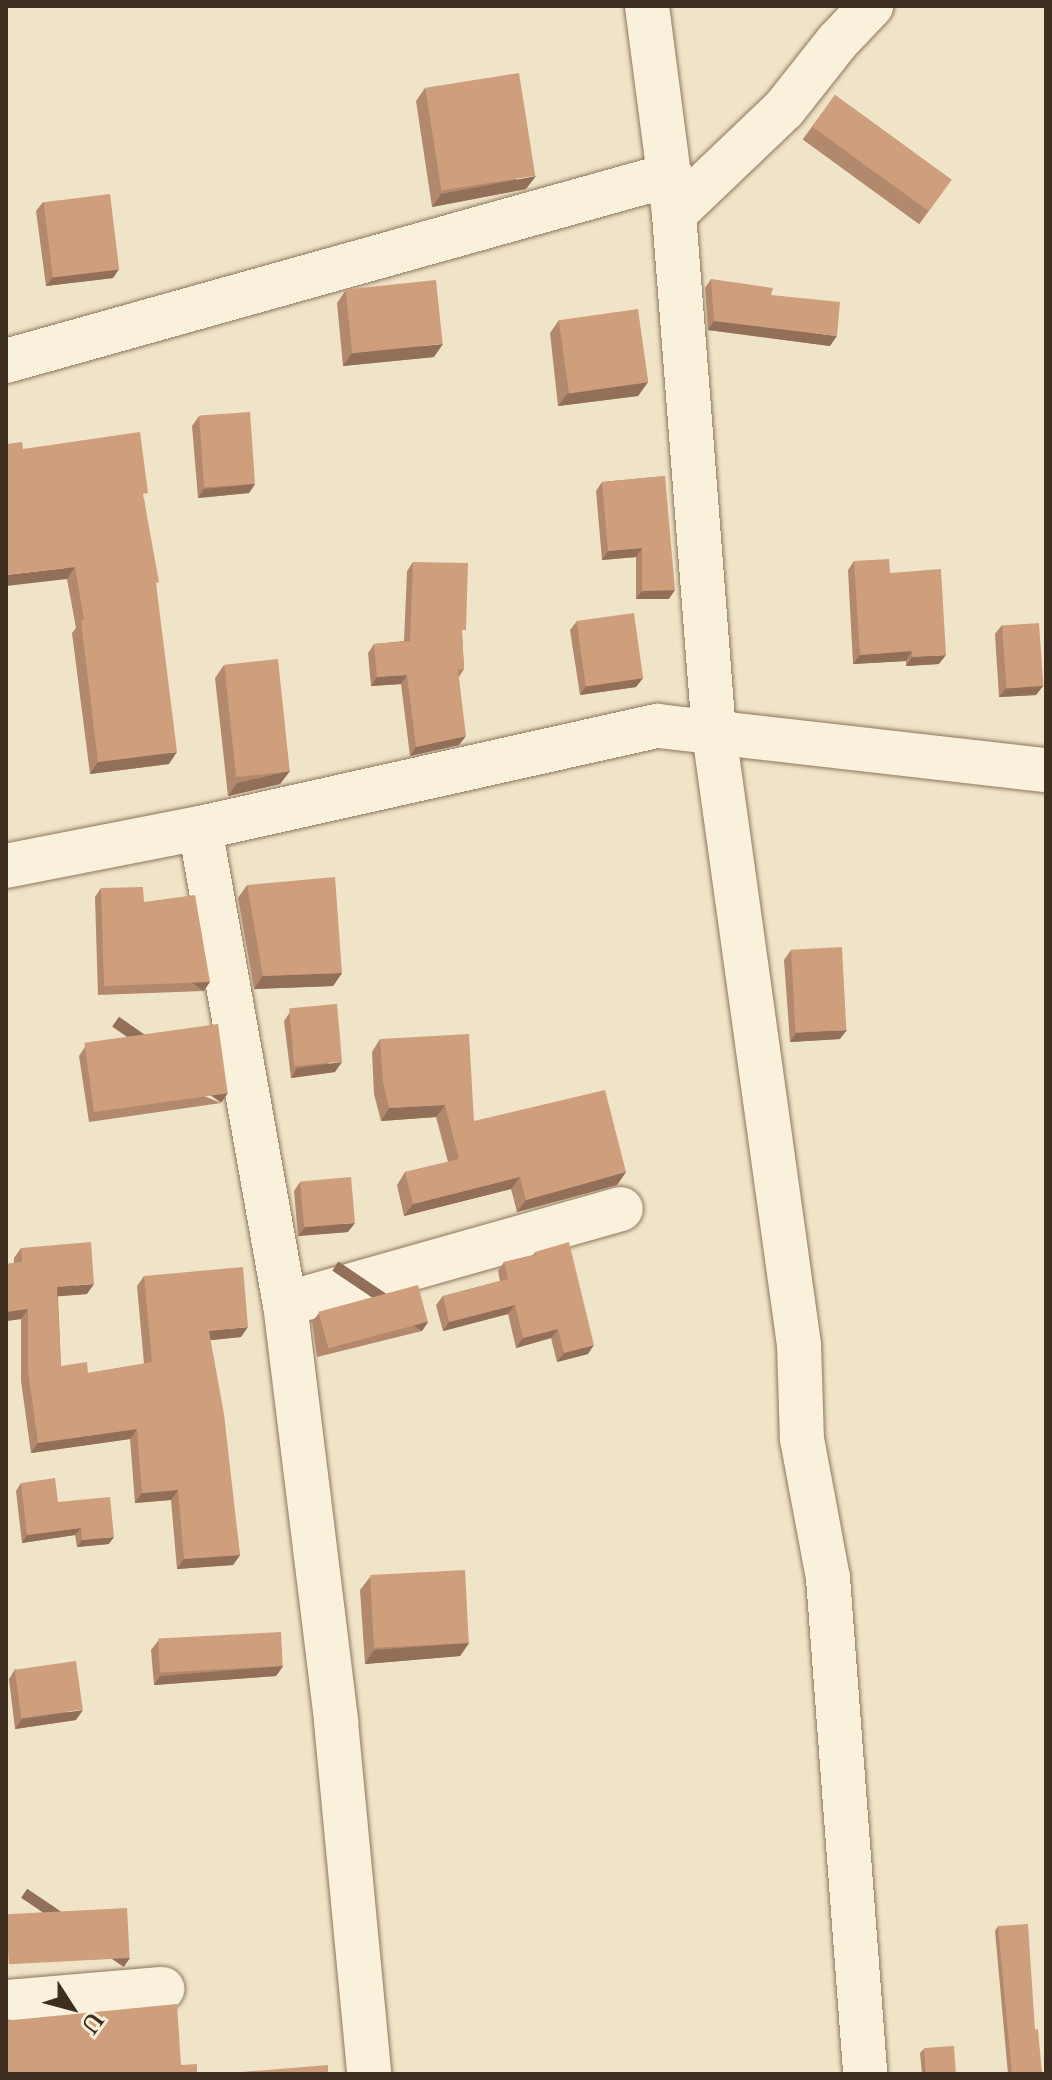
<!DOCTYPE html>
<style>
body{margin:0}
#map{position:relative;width:1052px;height:2080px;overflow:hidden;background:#f0e4c8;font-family:"Libre Baskerville",serif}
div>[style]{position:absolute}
.roads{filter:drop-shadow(0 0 2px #8d765c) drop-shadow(0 0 2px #8d765c)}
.minor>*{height:44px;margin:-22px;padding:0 22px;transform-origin:22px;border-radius:22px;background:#faf1dc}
.wall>*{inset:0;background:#b2896c;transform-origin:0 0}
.shaded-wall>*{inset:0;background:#916f58;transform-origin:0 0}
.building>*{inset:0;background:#cf9f7d;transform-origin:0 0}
span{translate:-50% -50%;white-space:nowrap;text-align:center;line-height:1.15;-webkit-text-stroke:7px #f7eed8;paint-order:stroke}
.frame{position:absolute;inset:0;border:8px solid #3d2e20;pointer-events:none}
.north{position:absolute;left:32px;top:1968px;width:80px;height:80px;-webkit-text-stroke:6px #f7eed8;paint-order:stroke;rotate:126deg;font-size:22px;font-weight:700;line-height:32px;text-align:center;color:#3d2e20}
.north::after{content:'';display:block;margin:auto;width:28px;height:36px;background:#3d2e20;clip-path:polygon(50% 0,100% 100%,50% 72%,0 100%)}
</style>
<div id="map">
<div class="roads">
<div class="minor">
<div style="left:647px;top:6px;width:210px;rotate:82.6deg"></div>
<div style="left:674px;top:214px;width:521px;rotate:85.59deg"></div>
<div style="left:714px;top:733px;width:618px;rotate:82.09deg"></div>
<div style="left:799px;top:1345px;width:94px;rotate:88.2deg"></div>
<div style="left:802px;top:1439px;width:141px;rotate:79.4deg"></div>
<div style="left:828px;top:1578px;width:497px;rotate:85.7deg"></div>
<div style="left:674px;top:214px;width:152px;rotate:-43.7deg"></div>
<div style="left:784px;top:109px;width:85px;rotate:-51.7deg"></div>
<div style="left:837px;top:42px;width:50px;rotate:-46.6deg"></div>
<div style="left:6px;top:361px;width:690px;rotate:-15.65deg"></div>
<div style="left:200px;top:828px;width:484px;rotate:79.9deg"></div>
<div style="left:285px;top:1304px;width:421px;rotate:83deg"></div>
<div style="left:336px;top:1722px;width:354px;rotate:84.6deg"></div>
<div style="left:6px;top:866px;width:198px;rotate:-11.1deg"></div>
<div style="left:200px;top:828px;width:469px;rotate:-12.6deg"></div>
<div style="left:658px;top:726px;width:390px;rotate:6.5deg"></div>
<div style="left:285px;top:1304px;width:349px;rotate:-15.8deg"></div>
<div style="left:6px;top:2002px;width:157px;rotate:-4.8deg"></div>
</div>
</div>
<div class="wall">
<div style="clip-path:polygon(425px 88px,526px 189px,432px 207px,416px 101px)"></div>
<div style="left:835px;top:95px;width:144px;height:55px;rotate:36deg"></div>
<div style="clip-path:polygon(43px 202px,119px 269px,113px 278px,46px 286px,36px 211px)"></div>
<div style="clip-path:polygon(711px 279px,771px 295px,830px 346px,708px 330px,705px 288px)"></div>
<div style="clip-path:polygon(346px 290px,434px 357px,343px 366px,337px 303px)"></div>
<div style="clip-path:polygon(559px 320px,648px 382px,638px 396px,558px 406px,550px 333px)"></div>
<div style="clip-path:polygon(199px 416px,255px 484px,249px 493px,198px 498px,192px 426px)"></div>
<div style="clip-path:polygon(23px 449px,144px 499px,156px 586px,169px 764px,90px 774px,72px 633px,76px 628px,67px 579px)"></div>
<div style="clip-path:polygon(665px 476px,669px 599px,636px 599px,636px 557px,602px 560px,596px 491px,602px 482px)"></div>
<div style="clip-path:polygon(854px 561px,890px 573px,939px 664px,906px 666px,906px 661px,853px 664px,848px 570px)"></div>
<div style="clip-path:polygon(413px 562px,462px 635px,464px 669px,459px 677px,459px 745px,410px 756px,401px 684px,371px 686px,368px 653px,374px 644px,404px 641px,407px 571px)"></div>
<div style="clip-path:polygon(577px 621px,643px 678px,636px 687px,580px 695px,570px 630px)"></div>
<div style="clip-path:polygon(1002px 625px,1043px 686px,1036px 695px,999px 697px,995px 634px)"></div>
<div style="clip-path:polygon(224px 665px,290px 771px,280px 784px,228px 796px,215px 678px)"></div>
<div style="clip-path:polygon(247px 885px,342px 973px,333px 986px,254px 989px,238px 898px)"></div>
<div style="clip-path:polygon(101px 888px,144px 902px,204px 991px,98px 995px,95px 897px)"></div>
<div style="clip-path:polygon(791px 950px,840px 1039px,790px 1042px,784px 960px)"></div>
<div style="clip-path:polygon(290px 1012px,335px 1072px,291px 1078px,284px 1021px)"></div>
<div style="clip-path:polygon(380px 1039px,474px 1121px,626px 1172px,617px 1185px,517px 1212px,511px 1189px,404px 1216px,397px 1185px,405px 1172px,448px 1162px,436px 1117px,381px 1121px,374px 1094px,372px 1052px)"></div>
<div style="clip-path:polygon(85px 1047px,221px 1103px,89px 1122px,79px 1056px)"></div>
<div style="clip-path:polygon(300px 1182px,348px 1232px,298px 1236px,294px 1191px)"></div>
<div style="clip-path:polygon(21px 1248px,87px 1294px,58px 1296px,61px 1366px,88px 1373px,144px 1364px,137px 1286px,144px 1276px,241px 1337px,210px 1340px,240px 1555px,233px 1565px,177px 1569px,171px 1500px,135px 1503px,130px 1439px,31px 1453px,21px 1381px,21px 1319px,6px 1321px,6px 1266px,7px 1264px,14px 1263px,14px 1258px)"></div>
<div style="clip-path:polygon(535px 1252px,588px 1354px,557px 1362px,551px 1338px,516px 1348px,508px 1314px,443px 1331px,436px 1305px,443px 1296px,500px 1281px,498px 1271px,504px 1262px,533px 1255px)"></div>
<div style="clip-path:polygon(319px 1313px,428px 1322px,422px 1331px,317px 1357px,312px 1322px)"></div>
<div style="clip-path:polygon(21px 1483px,109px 1544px,77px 1547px,75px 1535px,22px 1543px,16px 1491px)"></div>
<div style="clip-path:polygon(370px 1577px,469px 1643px,460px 1656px,365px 1664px,360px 1590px)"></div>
<div style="clip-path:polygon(158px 1641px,283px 1666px,276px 1676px,154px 1685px,151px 1650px)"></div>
<div style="clip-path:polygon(15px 1669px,76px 1720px,15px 1729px,9px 1679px)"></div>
<div style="clip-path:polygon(998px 1926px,1035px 2030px,1042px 2074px,1008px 2074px,995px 1931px)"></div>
<div style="clip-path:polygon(924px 2049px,956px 2074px,922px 2074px,920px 2053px)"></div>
</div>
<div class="shaded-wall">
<div style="clip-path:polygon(536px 176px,526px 189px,432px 207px,441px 194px)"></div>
<div style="clip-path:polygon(119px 269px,113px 278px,46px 286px,53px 277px)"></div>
<div style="clip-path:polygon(714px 321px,837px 336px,830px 346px,708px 330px)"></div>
<div style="clip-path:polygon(443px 344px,434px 357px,343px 366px,352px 353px)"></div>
<div style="clip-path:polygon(648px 382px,638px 396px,558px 406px,568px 393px)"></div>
<div style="clip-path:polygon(255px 484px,249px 493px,198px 498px,204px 489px)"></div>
<div style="clip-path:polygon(642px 548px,636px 557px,602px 560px,608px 551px)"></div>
<div style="clip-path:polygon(75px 567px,67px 579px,6px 586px,6px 575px)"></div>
<div style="clip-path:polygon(675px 590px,669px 599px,636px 599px,642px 591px)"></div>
<div style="clip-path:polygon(912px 651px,906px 661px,853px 664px,860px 655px)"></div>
<div style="clip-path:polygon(946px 655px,939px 664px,906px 666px,912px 657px)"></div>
<div style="clip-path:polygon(407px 675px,401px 684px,371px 686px,377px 677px)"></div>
<div style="clip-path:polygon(643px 678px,636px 687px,580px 695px,586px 686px)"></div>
<div style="clip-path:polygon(1043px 686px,1036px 695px,999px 697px,1006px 688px)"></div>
<div style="clip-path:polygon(466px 736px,459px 745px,410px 756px,416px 747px)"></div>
<div style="clip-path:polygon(177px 752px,169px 764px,90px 774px,98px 762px)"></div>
<div style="clip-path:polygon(290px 771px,280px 784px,228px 796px,237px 783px)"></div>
<div style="clip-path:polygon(342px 973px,333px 986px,254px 989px,263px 976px)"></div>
<div style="left:210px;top:982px;width:11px;height:106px;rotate:124deg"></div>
<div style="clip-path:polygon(847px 1030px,840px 1039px,790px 1042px,796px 1033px)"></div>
<div style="clip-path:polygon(342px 1062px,335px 1072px,291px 1078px,297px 1068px)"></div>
<div style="left:228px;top:1093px;width:12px;height:133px;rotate:125deg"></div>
<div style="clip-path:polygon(445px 1105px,436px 1117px,381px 1121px,389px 1108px)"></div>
<div style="clip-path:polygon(626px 1172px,617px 1185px,517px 1212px,526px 1200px)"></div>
<div style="clip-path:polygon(520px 1177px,511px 1189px,404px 1216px,413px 1204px)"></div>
<div style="clip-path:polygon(355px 1223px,348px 1232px,298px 1236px,305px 1227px)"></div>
<div style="clip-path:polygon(94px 1284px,87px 1294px,50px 1297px,57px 1287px)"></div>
<div style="clip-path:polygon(515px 1305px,508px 1314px,443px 1331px,449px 1322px)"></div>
<div style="clip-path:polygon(28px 1309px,21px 1319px,6px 1321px,6px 1312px)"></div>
<div style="left:428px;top:1322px;width:11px;height:108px;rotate:124deg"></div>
<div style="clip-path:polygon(248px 1327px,241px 1337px,202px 1341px,209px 1331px)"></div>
<div style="clip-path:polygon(558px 1329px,551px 1338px,516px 1348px,523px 1338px)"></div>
<div style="clip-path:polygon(594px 1345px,588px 1354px,557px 1362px,564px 1353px)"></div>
<div style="clip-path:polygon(137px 1429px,130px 1439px,31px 1453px,38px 1443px)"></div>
<div style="clip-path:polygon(178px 1490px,171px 1500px,135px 1503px,142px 1493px)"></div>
<div style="clip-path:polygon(81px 1528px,75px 1535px,22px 1543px,27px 1535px)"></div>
<div style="clip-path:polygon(114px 1537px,109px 1544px,77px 1547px,82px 1540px)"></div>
<div style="clip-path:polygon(240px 1555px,233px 1565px,177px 1569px,184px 1559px)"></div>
<div style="clip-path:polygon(469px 1643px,460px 1656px,365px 1664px,374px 1650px)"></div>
<div style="clip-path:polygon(283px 1666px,276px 1676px,154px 1685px,160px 1676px)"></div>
<div style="clip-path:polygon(83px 1710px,76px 1720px,15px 1729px,22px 1719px)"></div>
<div style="left:130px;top:1958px;width:11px;height:124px;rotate:124deg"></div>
</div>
<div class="building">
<div style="left:519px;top:73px;width:104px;height:95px;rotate:81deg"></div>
<div style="left:835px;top:95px;width:144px;height:39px;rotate:36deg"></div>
<div style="left:110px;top:194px;width:76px;height:67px;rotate:83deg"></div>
<div style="clip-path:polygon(711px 279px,773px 288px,771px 295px,840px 302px,837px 336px,714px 321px)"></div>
<div style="left:436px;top:280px;width:64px;height:91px;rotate:84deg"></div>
<div style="left:638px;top:309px;width:74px;height:80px;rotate:82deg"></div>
<div style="left:250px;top:412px;width:72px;height:51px;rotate:86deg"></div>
<div style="clip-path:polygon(140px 432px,148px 493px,143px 494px,159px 582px,156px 583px,177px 752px,98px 762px,81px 621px,84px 620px,75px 567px,6px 575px,6px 444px,22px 442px,23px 449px)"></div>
<div style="clip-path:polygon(665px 476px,675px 590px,642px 591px,642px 548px,608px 551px,602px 482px)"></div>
<div style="clip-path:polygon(889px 559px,890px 573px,941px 569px,946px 655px,912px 657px,912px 651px,860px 655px,854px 561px)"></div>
<div style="clip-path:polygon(413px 562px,468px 563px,466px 630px,462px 630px,464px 669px,458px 670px,466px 736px,416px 747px,407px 675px,377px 677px,374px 644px,410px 641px)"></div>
<div style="left:634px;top:613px;width:66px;height:58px;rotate:82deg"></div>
<div style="left:1039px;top:623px;width:63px;height:37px;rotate:86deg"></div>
<div style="left:278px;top:659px;width:113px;height:54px;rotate:84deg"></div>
<div style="clip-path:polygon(335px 877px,342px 973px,263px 976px,247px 885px)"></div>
<div style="clip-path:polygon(143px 887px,144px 902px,195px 895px,210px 982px,104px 986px,101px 888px)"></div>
<div style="left:842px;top:947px;width:83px;height:51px;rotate:87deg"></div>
<div style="left:337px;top:1004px;width:58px;height:48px;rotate:85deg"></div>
<div style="left:218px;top:1024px;width:70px;height:135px;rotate:82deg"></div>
<div style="clip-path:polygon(469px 1034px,474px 1121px,605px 1090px,626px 1172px,526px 1200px,520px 1177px,413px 1204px,405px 1172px,459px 1159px,445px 1105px,389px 1108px,383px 1082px,380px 1039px)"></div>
<div style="left:351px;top:1177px;width:46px;height:51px;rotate:85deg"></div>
<div style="clip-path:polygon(91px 1242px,94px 1284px,57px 1287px,61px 1366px,87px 1362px,88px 1373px,152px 1362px,144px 1276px,243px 1267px,248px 1327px,209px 1331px,224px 1414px,240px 1555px,184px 1559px,178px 1490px,142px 1493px,137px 1429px,38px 1443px,28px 1371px,28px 1309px,6px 1312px,6px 1279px,8px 1279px,7px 1264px,22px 1262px,21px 1248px)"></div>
<div style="clip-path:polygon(569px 1242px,594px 1345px,564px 1353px,558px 1329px,523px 1338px,515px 1305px,449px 1322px,443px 1296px,508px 1279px,504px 1262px,536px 1255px,535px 1252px)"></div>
<div style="left:418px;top:1285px;width:38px;height:103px;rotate:75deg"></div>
<div style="clip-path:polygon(55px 1478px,58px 1502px,110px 1497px,114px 1537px,82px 1540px,81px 1528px,27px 1535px,21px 1483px)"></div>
<div style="left:465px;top:1570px;width:73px;height:95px;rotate:87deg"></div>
<div style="left:281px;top:1632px;width:34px;height:123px;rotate:87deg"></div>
<div style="left:76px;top:1661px;width:49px;height:62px;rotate:82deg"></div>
<div style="left:127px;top:1908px;width:50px;height:121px;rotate:87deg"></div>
<div style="clip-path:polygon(1028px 1924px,1035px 2030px,1038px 2029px,1042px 2074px,1012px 2074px,998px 1926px)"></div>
<div style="clip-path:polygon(177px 2004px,181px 2065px,197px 2064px,197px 2074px,6px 2074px,6px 2019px,13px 2020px)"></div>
<div style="left:954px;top:2046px;width:28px;height:30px;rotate:86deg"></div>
<div style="clip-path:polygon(328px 2065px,328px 2074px,217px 2074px)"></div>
</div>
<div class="frame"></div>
<div class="north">U</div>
</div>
